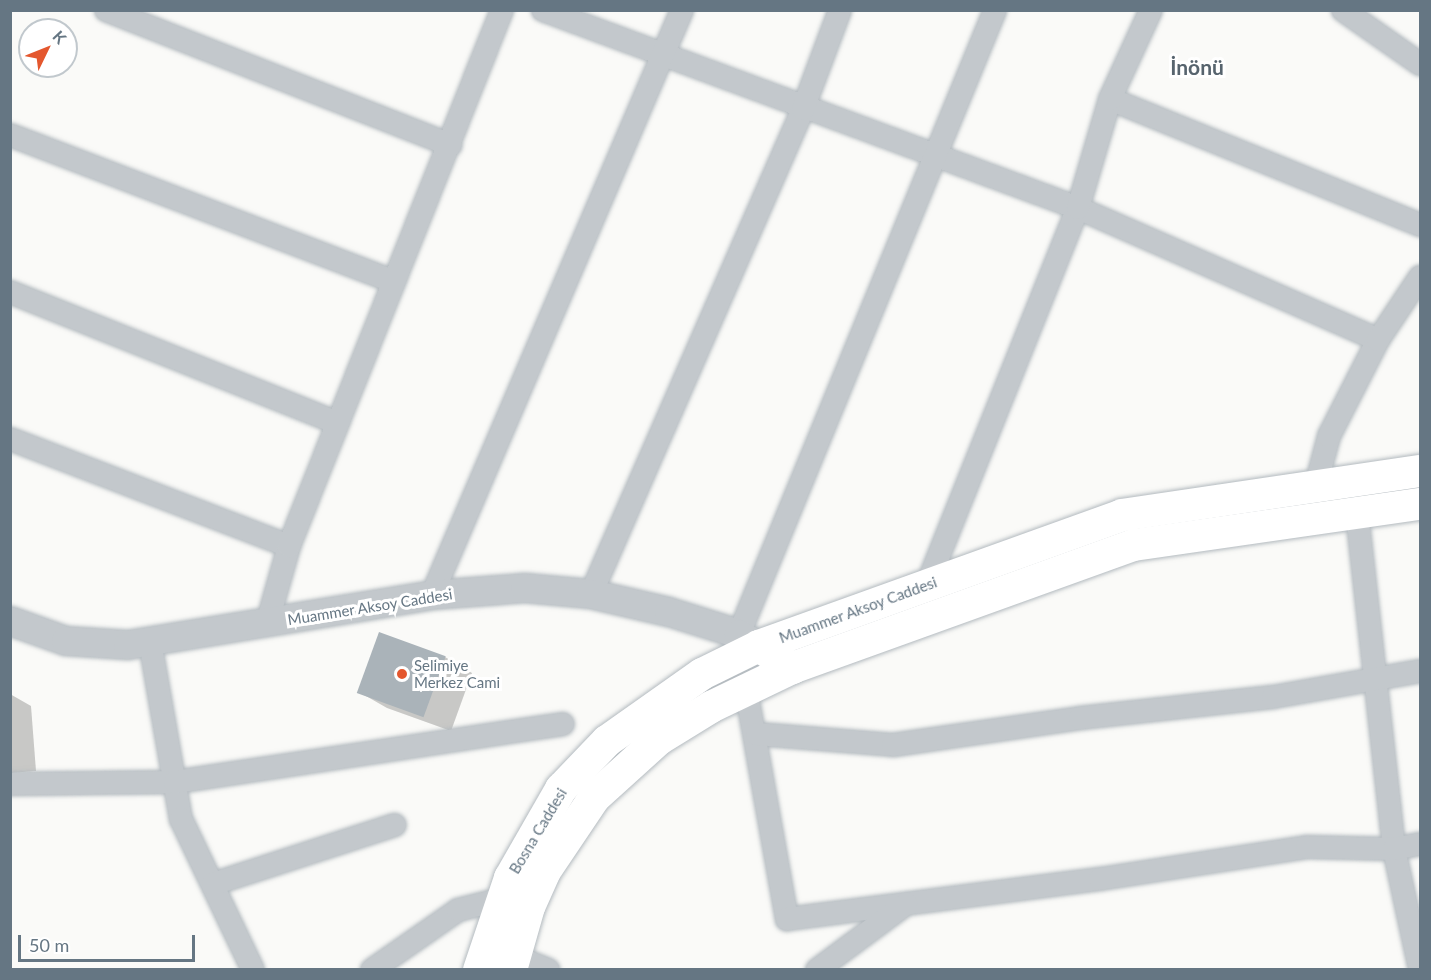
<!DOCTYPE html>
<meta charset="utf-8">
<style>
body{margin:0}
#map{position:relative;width:1431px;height:980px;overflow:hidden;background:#fafaf8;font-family:Lato,sans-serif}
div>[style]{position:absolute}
.shadow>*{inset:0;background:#0003}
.building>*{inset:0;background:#aab3b9;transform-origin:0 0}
.roads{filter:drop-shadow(0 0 2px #b3babf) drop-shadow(0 0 2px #b3babf)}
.minor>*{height:22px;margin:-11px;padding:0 11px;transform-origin:11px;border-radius:11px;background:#c3c8cc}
.tertiary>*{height:28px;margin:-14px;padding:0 14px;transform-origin:14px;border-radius:14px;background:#c3c8cc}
.secondary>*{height:32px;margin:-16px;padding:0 16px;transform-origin:16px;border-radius:16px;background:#fff}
.dots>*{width:16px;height:16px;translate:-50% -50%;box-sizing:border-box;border:3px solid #fff;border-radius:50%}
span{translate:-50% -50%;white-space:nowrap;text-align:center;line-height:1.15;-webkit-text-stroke:6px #fff;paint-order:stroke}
.street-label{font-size:15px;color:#657683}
.poi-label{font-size:15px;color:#657683}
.left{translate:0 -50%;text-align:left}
.district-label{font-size:21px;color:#57646e;font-weight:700}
.frame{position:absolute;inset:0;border:12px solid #657683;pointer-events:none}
.north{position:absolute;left:18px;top:18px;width:60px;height:60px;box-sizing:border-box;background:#fff;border:2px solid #c1c8cd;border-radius:50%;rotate:47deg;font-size:16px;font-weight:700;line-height:24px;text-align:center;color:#657683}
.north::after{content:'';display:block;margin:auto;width:21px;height:27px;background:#e4572e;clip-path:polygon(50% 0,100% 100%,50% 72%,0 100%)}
.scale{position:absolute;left:18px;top:935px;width:177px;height:27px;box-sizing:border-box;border:3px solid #657683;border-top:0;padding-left:8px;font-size:18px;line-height:21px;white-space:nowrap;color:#657683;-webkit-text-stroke:4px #fff;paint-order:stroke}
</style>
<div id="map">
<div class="shadow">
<div style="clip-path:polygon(445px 657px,472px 673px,451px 731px,387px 708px,359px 692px)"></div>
<div style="clip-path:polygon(10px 694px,31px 706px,36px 771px,10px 773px)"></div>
</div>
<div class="building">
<div style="left:379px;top:632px;width:71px;height:65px;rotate:20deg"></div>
</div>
<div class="roads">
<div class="minor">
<div style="left:106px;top:10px;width:370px;rotate:21.4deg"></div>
<div style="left:543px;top:10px;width:570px;rotate:20.31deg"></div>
<div style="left:1078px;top:208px;width:328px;rotate:23.7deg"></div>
<div style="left:1343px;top:10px;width:94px;rotate:35deg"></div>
<div style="left:1110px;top:99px;width:335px;rotate:22.1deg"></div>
<div style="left:10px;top:135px;width:411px;rotate:20.9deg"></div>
<div style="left:10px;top:292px;width:352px;rotate:21.8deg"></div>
<div style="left:10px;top:439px;width:299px;rotate:21deg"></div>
<div style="left:1316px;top:485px;width:51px;rotate:-75.1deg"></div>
<div style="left:1329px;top:436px;width:108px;rotate:-63deg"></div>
<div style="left:1378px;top:340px;width:76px;rotate:-56.3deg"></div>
<div style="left:1357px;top:513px;width:338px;rotate:83.7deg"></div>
<div style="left:1394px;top:849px;width:123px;rotate:77.8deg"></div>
<div style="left:927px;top:585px;width:406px;rotate:-68.2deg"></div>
<div style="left:1078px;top:208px;width:114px;rotate:-73.6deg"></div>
<div style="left:1110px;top:99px;width:98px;rotate:-65.3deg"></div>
<div style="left:591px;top:594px;width:529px;rotate:-66.39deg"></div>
<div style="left:803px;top:109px;width:106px;rotate:-69.5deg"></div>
<div style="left:432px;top:595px;width:636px;rotate:-66.86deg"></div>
<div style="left:267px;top:624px;width:81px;rotate:-74.2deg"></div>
<div style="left:289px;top:546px;width:577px;rotate:-68.33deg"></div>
<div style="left:739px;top:634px;width:674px;rotate:-67.69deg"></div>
<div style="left:150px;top:642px;width:180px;rotate:80.1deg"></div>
<div style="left:181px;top:819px;width:167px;rotate:64.5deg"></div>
<div style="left:746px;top:689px;width:234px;rotate:79.9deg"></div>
<div style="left:787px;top:919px;width:316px;rotate:-7.3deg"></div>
<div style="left:1100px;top:879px;width:209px;rotate:-8.8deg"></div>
<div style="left:1307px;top:847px;width:87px;rotate:1.3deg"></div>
<div style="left:1394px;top:849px;width:26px;rotate:-11deg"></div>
<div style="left:757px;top:734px;width:136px;rotate:4.6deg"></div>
<div style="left:893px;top:745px;width:189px;rotate:-8.2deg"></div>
<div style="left:1080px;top:718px;width:194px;rotate:-6.2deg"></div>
<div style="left:1273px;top:697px;width:149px;rotate:-10deg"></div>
<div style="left:10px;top:784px;width:165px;rotate:-0.7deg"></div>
<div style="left:175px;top:782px;width:392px;rotate:-8.5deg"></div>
<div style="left:213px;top:884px;width:191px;rotate:-18deg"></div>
<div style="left:514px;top:956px;width:37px;rotate:22deg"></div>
<div style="left:372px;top:970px;width:105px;rotate:-34.9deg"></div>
<div style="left:458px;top:910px;width:44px;rotate:-14.3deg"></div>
<div style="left:817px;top:970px;width:111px;rotate:-36.6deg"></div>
</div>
<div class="tertiary">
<div style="left:10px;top:621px;width:59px;rotate:19.7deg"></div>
<div style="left:66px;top:641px;width:62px;rotate:3.7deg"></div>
<div style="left:128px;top:645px;width:308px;rotate:-9.3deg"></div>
<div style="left:432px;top:595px;width:93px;rotate:-4.3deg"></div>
<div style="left:525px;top:588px;width:66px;rotate:5.2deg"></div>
<div style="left:591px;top:594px;width:80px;rotate:13deg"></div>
<div style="left:669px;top:612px;width:73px;rotate:17.4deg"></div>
<div style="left:739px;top:634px;width:23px;rotate:31deg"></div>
</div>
<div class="secondary">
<div style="left:759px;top:646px;width:40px;rotate:34deg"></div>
<div style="left:792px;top:668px;width:363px;rotate:-19.8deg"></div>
<div style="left:1134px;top:545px;width:289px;rotate:-8.2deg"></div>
<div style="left:479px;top:970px;width:97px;rotate:-71.4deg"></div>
<div style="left:510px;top:878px;width:103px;rotate:-60.2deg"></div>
<div style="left:561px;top:789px;width:66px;rotate:-46.2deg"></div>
<div style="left:607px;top:741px;width:116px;rotate:-35.2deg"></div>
<div style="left:702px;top:674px;width:64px;rotate:-26.2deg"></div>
<div style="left:759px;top:646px;width:386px;rotate:-19.8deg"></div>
<div style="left:1122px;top:515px;width:301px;rotate:-8.4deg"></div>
<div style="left:511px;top:970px;width:66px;rotate:-74.1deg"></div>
<div style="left:529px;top:907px;width:39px;rotate:-66deg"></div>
<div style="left:545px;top:871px;width:88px;rotate:-56.1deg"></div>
<div style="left:594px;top:798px;width:88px;rotate:-42.2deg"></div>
<div style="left:659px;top:739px;width:61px;rotate:-31.6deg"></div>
<div style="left:711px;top:707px;width:90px;rotate:-25.7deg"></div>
</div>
</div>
<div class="dots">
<div style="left:402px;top:674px;background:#e4572e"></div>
</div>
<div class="street-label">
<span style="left:370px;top:607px;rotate:-9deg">Muammer Aksoy Caddesi</span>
<span style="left:858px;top:610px;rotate:-20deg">Muammer Aksoy Caddesi</span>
<span style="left:538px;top:831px;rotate:-59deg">Bosna Caddesi</span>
</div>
<div class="poi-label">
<span class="left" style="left:414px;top:674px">Selimiye<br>Merkez Cami</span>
</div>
<div class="district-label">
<span style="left:1197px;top:67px">İnönü</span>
</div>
<div class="frame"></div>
<div class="north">K</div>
<div class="scale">50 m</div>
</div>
